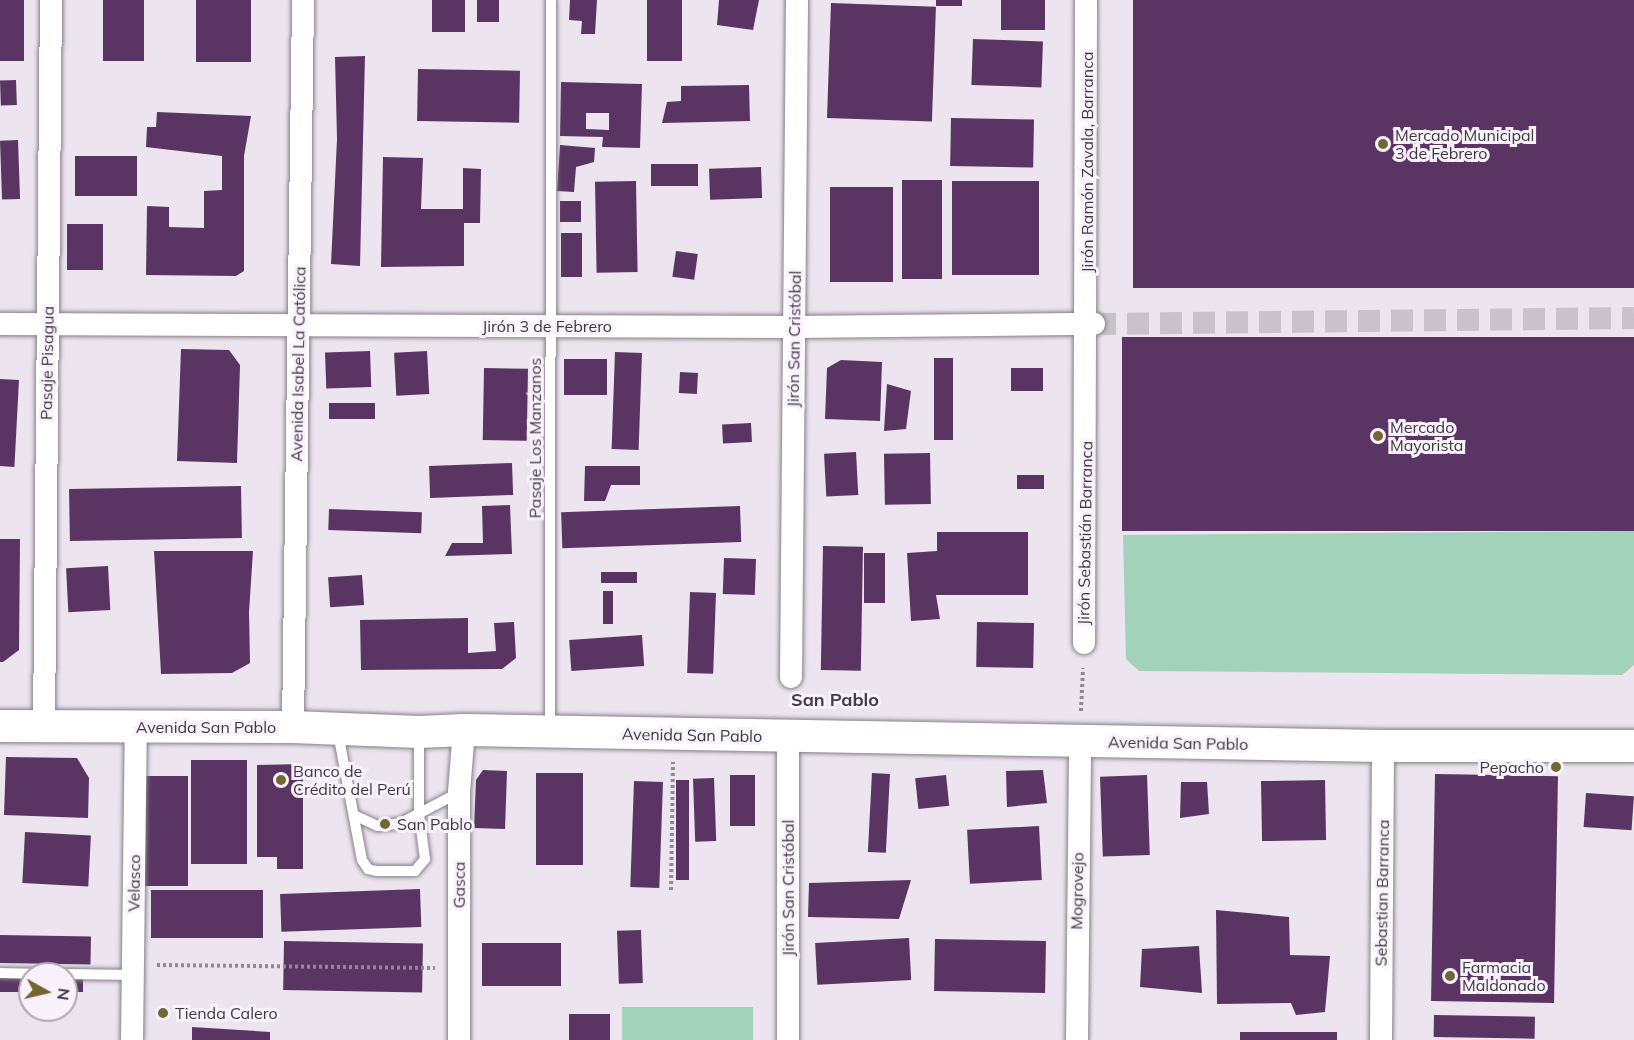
<!DOCTYPE html>
<meta charset="utf-8">
<style>
body{margin:0}
#map{position:relative;width:1634px;height:1040px;overflow:hidden;background:#ece4ee;font-family:Mulish,sans-serif}
div>[style]{position:absolute}
.green>*{inset:0;background:#a2d2ba;transform-origin:0 0}
.building>*{inset:0;background:#5a3563;transform-origin:0 0}
.street-tunnel>*{height:22px;margin-top:-11px;transform-origin:0;background:repeating-linear-gradient(90deg,#c9c2cb 0 22px,transparent 0 33px)}
.path>*{height:4px;margin-top:-2px;transform-origin:0;background:repeating-linear-gradient(90deg,#8f8a91 0 3px,transparent 0 6px)}
.roads{filter:drop-shadow(0 0 2px #88808a) drop-shadow(0 0 2px #88808a)}
.lane>*{height:10px;margin:-5px;padding:0 5px;transform-origin:5px;border-radius:5px;background:#fff}
.street>*{height:22px;margin:-11px;padding:0 11px;transform-origin:11px;border-radius:11px;background:#fff}
.secondary>*{height:32px;margin:-16px;padding:0 16px;transform-origin:16px;border-radius:16px;background:#fff}
.dots>*{width:16px;height:16px;translate:-50% -50%;box-sizing:border-box;border:3px solid #f9f1fc;border-radius:50%}
span{translate:-50% -50%;white-space:nowrap;text-align:center;line-height:1.15;-webkit-text-stroke:6px #f9f1fc;paint-order:stroke}
.poi-label{font-size:16px;color:#3d3a3e}
.left{translate:0 -50%;text-align:left}
.right{translate:-100% -50%;text-align:right}
.street-label{font-size:16px;color:#3d3a3e}
.neighbourhood-label{font-size:18px;color:#443e46;font-weight:700}
.north{position:absolute;left:18px;top:962px;width:60px;height:60px;box-sizing:border-box;background:#f9f1fc;border:2px solid #aea8b0;border-radius:50%;rotate:98deg;font-size:16px;font-weight:700;line-height:24px;text-align:center;color:#3d3a3e}
.north::after{content:'';display:block;margin:auto;width:21px;height:27px;background:#746633;clip-path:polygon(50% 0,100% 100%,50% 72%,0 100%)}
</style>
<div id="map">
<div class="green">
<div style="clip-path:polygon(1634px 531px,1634px 665px,1622px 675px,1139px 671px,1126px 659px,1123px 535px)"></div>
<div style="left:622px;top:1007px;width:131px;height:33px"></div>
</div>
<div class="building">
<div style="left:0;top:0;width:24px;height:61px"></div>
<div style="left:103px;top:0;width:41px;height:61px"></div>
<div style="left:196px;top:0;width:55px;height:62px"></div>
<div style="left:432px;top:0;width:33px;height:32px"></div>
<div style="left:477px;top:0;width:22px;height:22px"></div>
<div style="clip-path:polygon(570px 0,597px 0,595px 34px,581px 34px,582px 21px,569px 20px)"></div>
<div style="left:647px;top:0;width:35px;height:61px"></div>
<div style="clip-path:polygon(719px 0,759px 0,753px 30px,717px 25px)"></div>
<div style="left:936px;top:0;width:26px;height:6px"></div>
<div style="left:1001px;top:0;width:44px;height:30px"></div>
<div style="left:1133px;top:0;width:501px;height:288px"></div>
<div style="left:831px;top:3px;width:105px;height:115px;rotate:2deg"></div>
<div style="left:973px;top:39px;width:70px;height:46px;rotate:2deg"></div>
<div style="clip-path:polygon(365px 56px,360px 266px,331px 264px,337px 139px,335px 57px)"></div>
<div style="left:418px;top:69px;width:102px;height:52px;rotate:1deg"></div>
<div style="left:16px;top:80px;width:25px;height:16px;rotate:88deg"></div>
<div style="clip-path:polygon(evenodd,561px 82px,642px 84px,640px 148px,602px 147px,603px 137px,560px 136px,561px 82px,586px 113px,609px 113px,609px 130px,586px 129px,586px 113px)"></div>
<div style="clip-path:polygon(749px 85px,750px 121px,662px 123px,667px 102px,681px 101px,681px 86px)"></div>
<div style="clip-path:polygon(157px 112px,251px 116px,244px 156px,244px 271px,236px 276px,146px 275px,147px 206px,169px 207px,169px 227px,204px 228px,204px 191px,222px 190px,222px 156px,146px 147px,147px 127px,156px 127px)"></div>
<div style="left:951px;top:118px;width:83px;height:48px;rotate:1deg"></div>
<div style="left:18px;top:140px;width:59px;height:18px;rotate:88deg"></div>
<div style="clip-path:polygon(560px 145px,595px 148px,594px 162px,576px 167px,574px 192px,557px 191px)"></div>
<div style="left:75px;top:156px;width:62px;height:40px"></div>
<div style="clip-path:polygon(383px 157px,423px 158px,421px 209px,463px 209px,463px 168px,481px 169px,480px 223px,464px 223px,464px 266px,381px 267px)"></div>
<div style="left:698px;top:164px;width:22px;height:47px;rotate:90deg"></div>
<div style="left:761px;top:167px;width:31px;height:52px;rotate:88deg"></div>
<div style="left:902px;top:180px;width:40px;height:99px"></div>
<div style="left:636px;top:181px;width:91px;height:41px;rotate:89deg"></div>
<div style="left:952px;top:181px;width:87px;height:94px"></div>
<div style="left:830px;top:187px;width:63px;height:95px"></div>
<div style="left:560px;top:201px;width:21px;height:21px"></div>
<div style="left:67px;top:224px;width:36px;height:46px"></div>
<div style="left:561px;top:233px;width:21px;height:44px"></div>
<div style="left:676px;top:251px;width:22px;height:26px;rotate:8deg"></div>
<div style="left:1634px;top:337px;width:194px;height:512px;rotate:90deg"></div>
<div style="clip-path:polygon(181px 349px,229px 350px,240px 365px,237px 463px,177px 461px)"></div>
<div style="left:370px;top:351px;width:36px;height:45px;rotate:88deg"></div>
<div style="left:427px;top:351px;width:43px;height:33px;rotate:87deg"></div>
<div style="left:615px;top:352px;width:27px;height:97px;rotate:2deg"></div>
<div style="left:934px;top:358px;width:19px;height:82px"></div>
<div style="left:564px;top:359px;width:43px;height:36px"></div>
<div style="clip-path:polygon(841px 360px,882px 362px,880px 421px,825px 419px,827px 368px)"></div>
<div style="left:484px;top:368px;width:44px;height:72px;rotate:1deg"></div>
<div style="left:1011px;top:368px;width:32px;height:23px"></div>
<div style="left:680px;top:372px;width:18px;height:21px;rotate:3deg"></div>
<div style="left:0;top:379px;width:19px;height:87px;rotate:3deg"></div>
<div style="clip-path:polygon(887px 384px,911px 391px,906px 429px,884px 431px)"></div>
<div style="left:375px;top:403px;width:16px;height:46px;rotate:90deg"></div>
<div style="left:751px;top:423px;width:19px;height:29px;rotate:87deg"></div>
<div style="left:856px;top:452px;width:43px;height:32px;rotate:87deg"></div>
<div style="left:930px;top:453px;width:51px;height:46px;rotate:89deg"></div>
<div style="left:512px;top:463px;width:32px;height:83px;rotate:88deg"></div>
<div style="clip-path:polygon(585px 466px,640px 466px,640px 485px,611px 485px,605px 501px,584px 501px)"></div>
<div style="left:1017px;top:475px;width:27px;height:14px"></div>
<div style="left:241px;top:486px;width:52px;height:172px;rotate:89deg"></div>
<div style="clip-path:polygon(510px 505px,512px 554px,445px 556px,452px 543px,483px 543px,482px 506px)"></div>
<div style="left:740px;top:506px;width:36px;height:179px;rotate:88deg"></div>
<div style="left:329px;top:509px;width:93px;height:21px;rotate:2deg"></div>
<div style="clip-path:polygon(937px 532px,1028px 532px,1028px 595px,936px 595px,940px 619px,911px 621px,907px 553px,937px 551px)"></div>
<div style="clip-path:polygon(0 539px,20px 539px,19px 650px,3px 662px,0 662px)"></div>
<div style="left:823px;top:546px;width:40px;height:124px;rotate:1deg"></div>
<div style="clip-path:polygon(154px 551px,253px 551px,249px 612px,250px 663px,232px 673px,161px 674px)"></div>
<div style="left:864px;top:553px;width:21px;height:50px"></div>
<div style="left:724px;top:558px;width:32px;height:36px;rotate:2deg"></div>
<div style="left:108px;top:566px;width:44px;height:42px;rotate:87deg"></div>
<div style="left:601px;top:572px;width:36px;height:11px"></div>
<div style="left:362px;top:575px;width:30px;height:34px;rotate:86deg"></div>
<div style="left:603px;top:591px;width:10px;height:33px"></div>
<div style="left:690px;top:592px;width:26px;height:81px;rotate:2deg"></div>
<div style="clip-path:polygon(468px 618px,468px 653px,496px 651px,494px 623px,514px 622px,516px 658px,502px 669px,361px 670px,360px 620px)"></div>
<div style="left:977px;top:622px;width:57px;height:45px;rotate:1deg"></div>
<div style="left:642px;top:635px;width:31px;height:73px;rotate:86deg"></div>
<div style="clip-path:polygon(6px 757px,77px 758px,89px 778px,88px 818px,4px 815px)"></div>
<div style="left:247px;top:760px;width:104px;height:56px;rotate:90deg"></div>
<div style="clip-path:polygon(303px 764px,303px 869px,277px 869px,277px 857px,257px 857px,257px 765px)"></div>
<div style="clip-path:polygon(483px 770px,507px 771px,505px 829px,474px 828px,476px 780px)"></div>
<div style="clip-path:polygon(1043px 770px,1047px 803px,1007px 807px,1006px 771px)"></div>
<div style="left:536px;top:773px;width:47px;height:92px"></div>
<div style="left:872px;top:773px;width:18px;height:79px;rotate:3deg"></div>
<div style="left:1435px;top:774px;width:123px;height:227px;rotate:1deg"></div>
<div style="left:730px;top:775px;width:25px;height:51px"></div>
<div style="left:946px;top:775px;width:31px;height:31px;rotate:84deg"></div>
<div style="left:1147px;top:775px;width:80px;height:47px;rotate:88deg"></div>
<div style="left:140px;top:776px;width:48px;height:110px"></div>
<div style="left:714px;top:778px;width:63px;height:21px;rotate:88deg"></div>
<div style="left:676px;top:780px;width:13px;height:100px"></div>
<div style="left:1325px;top:780px;width:60px;height:64px;rotate:89deg"></div>
<div style="left:634px;top:781px;width:29px;height:106px;rotate:2deg"></div>
<div style="clip-path:polygon(1181px 782px,1207px 782px,1209px 814px,1180px 818px)"></div>
<div style="left:1586px;top:793px;width:48px;height:34px;rotate:4deg"></div>
<div style="left:1039px;top:826px;width:54px;height:72px;rotate:87deg"></div>
<div style="left:25px;top:832px;width:66px;height:51px;rotate:3deg"></div>
<div style="clip-path:polygon(911px 880px,899px 919px,808px 917px,809px 883px)"></div>
<div style="left:420px;top:889px;width:38px;height:140px;rotate:88deg"></div>
<div style="left:263px;top:890px;width:48px;height:112px;rotate:90deg"></div>
<div style="clip-path:polygon(1216px 910px,1289px 917px,1290px 955px,1330px 956px,1325px 1012px,1296px 1015px,1291px 1003px,1217px 1004px)"></div>
<div style="left:641px;top:930px;width:53px;height:24px;rotate:88deg"></div>
<div style="left:0;top:935px;width:91px;height:28px;rotate:1deg"></div>
<div style="left:909px;top:938px;width:42px;height:94px;rotate:87deg"></div>
<div style="left:935px;top:939px;width:111px;height:52px;rotate:1deg"></div>
<div style="left:284px;top:941px;width:139px;height:49px;rotate:1deg"></div>
<div style="left:561px;top:943px;width:43px;height:79px;rotate:90deg"></div>
<div style="clip-path:polygon(1199px 946px,1202px 993px,1140px 987px,1142px 949px)"></div>
<div style="left:0;top:977px;width:30px;height:15px"></div>
<div style="left:66px;top:977px;width:17px;height:15px"></div>
<div style="left:569px;top:1014px;width:41px;height:26px"></div>
<div style="left:1434px;top:1015px;width:101px;height:22px;rotate:1deg"></div>
<div style="clip-path:polygon(192px 1027px,270px 1032px,270px 1040px,192px 1040px)"></div>
<div style="left:1337px;top:1032px;width:8px;height:97px;rotate:90deg"></div>
</div>
<div class="street-tunnel">
<div style="left:1094px;top:324px;width:540px;rotate:-0.64deg"></div>
</div>
<div class="path">
<div style="left:1081px;top:711px;width:43px;rotate:-87.3deg"></div>
<div style="left:671px;top:890px;width:128px;rotate:-89.1deg"></div>
<div style="left:157px;top:965px;width:278px;rotate:0.6deg"></div>
</div>
<div class="roads">
<div class="lane">
<div style="left:550px;top:729px;width:729px;rotate:-89.92deg"></div>
<div style="left:338px;top:733px;width:129px;rotate:79.3deg"></div>
<div style="left:362px;top:860px;width:11px;rotate:56deg"></div>
<div style="left:368px;top:869px;width:8px;rotate:14deg"></div>
<div style="left:376px;top:871px;width:39px"></div>
<div style="left:415px;top:871px;width:16px;rotate:-50deg"></div>
<div style="left:425px;top:859px;width:45px;rotate:-97.6deg"></div>
<div style="left:419px;top:814px;width:80px;rotate:-90deg"></div>
<div style="left:354px;top:815px;width:26px;rotate:25deg"></div>
<div style="left:378px;top:826px;width:23px;rotate:-7deg"></div>
<div style="left:401px;top:823px;width:64px;rotate:-27.8deg"></div>
<div style="left:0;top:973px;width:45px;rotate:1.3deg"></div>
<div style="left:66px;top:974px;width:67px;rotate:0.9deg"></div>
</div>
<div class="street">
<div style="left:0;top:324px;width:794px;rotate:0.22deg"></div>
<div style="left:794px;top:327px;width:300px;rotate:-0.6deg"></div>
<div style="left:1084px;top:643px;width:643px;rotate:-89.82deg"></div>
<div style="left:791px;top:677px;width:677px;rotate:-89.49deg"></div>
<div style="left:44px;top:726px;width:726px;rotate:-89.45deg"></div>
<div style="left:293px;top:727px;width:727px;rotate:-89.21deg"></div>
<div style="left:132px;top:1040px;width:313px;rotate:-89.3deg"></div>
<div style="left:459px;top:1040px;width:248px;rotate:-90deg"></div>
<div style="left:459px;top:792px;width:62px;rotate:-85.4deg"></div>
<div style="left:788px;top:1040px;width:303px;rotate:-90deg"></div>
<div style="left:1077px;top:1040px;width:298px;rotate:-89.4deg"></div>
<div style="left:1381px;top:1040px;width:294px;rotate:-89.6deg"></div>
</div>
<div class="secondary">
<div style="left:0;top:726px;width:293px;rotate:0.2deg"></div>
<div style="left:293px;top:727px;width:126px;rotate:2.3deg"></div>
<div style="left:419px;top:732px;width:45px;rotate:-2.5deg"></div>
<div style="left:464px;top:730px;width:919px;rotate:1deg"></div>
<div style="left:1383px;top:746px;width:251px"></div>
</div>
</div>
<div class="dots">
<div style="left:1383px;top:144px;background:#746633"></div>
<div style="left:1378px;top:436px;background:#746633"></div>
<div style="left:1556px;top:767px;background:#746633"></div>
<div style="left:281px;top:780px;background:#746633"></div>
<div style="left:385px;top:824px;background:#746633"></div>
<div style="left:1450px;top:976px;background:#746633"></div>
<div style="left:163px;top:1013px;background:#746633"></div>
</div>
<div class="poi-label">
<span class="left" style="left:1395px;top:144px">Mercado Municipal<br>3 de Febrero</span>
<span class="left" style="left:1390px;top:436px">Mercado<br>Mayorista</span>
<span class="right" style="left:1544px;top:767px">Pepacho</span>
<span class="left" style="left:293px;top:780px">Banco de<br>Crédito del Perú</span>
<span class="left" style="left:397px;top:824px">San Pablo</span>
<span class="left" style="left:1462px;top:976px">Farmacia<br>Maldonado</span>
<span class="left" style="left:175px;top:1013px">Tienda Calero</span>
</div>
<div class="street-label">
<span style="left:1087px;top:162px;rotate:-90deg">Jirón Ramón Zavala, Barranca</span>
<span style="left:547px;top:326px">Jirón 3 de Febrero</span>
<span style="left:794px;top:339px;rotate:-89deg">Jirón San Cristóbal</span>
<span style="left:47px;top:363px;rotate:-89deg">Pasaje Pisagua</span>
<span style="left:298px;top:364px;rotate:-89deg">Avenida Isabel La Católica</span>
<span style="left:535px;top:438px;rotate:-90deg">Pasaje Los Manzanos</span>
<span style="left:1085px;top:533px;rotate:-89deg">Jirón Sebastián Barranca</span>
<span style="left:206px;top:727px">Avenida San Pablo</span>
<span style="left:692px;top:735px;rotate:1deg">Avenida San Pablo</span>
<span style="left:1178px;top:743px;rotate:1deg">Avenida San Pablo</span>
<span style="left:134px;top:883px;rotate:-89deg">Velasco</span>
<span style="left:459px;top:885px;rotate:-90deg">Gasca</span>
<span style="left:788px;top:888px;rotate:-90deg">Jirón San Cristóbal</span>
<span style="left:1077px;top:891px;rotate:-89deg">Mogrovejo</span>
<span style="left:1382px;top:893px;rotate:-89deg">Sebastian Barranca</span>
</div>
<div class="neighbourhood-label">
<span style="left:835px;top:700px">San Pablo</span>
</div>
<div class="north">N</div>
</div>
